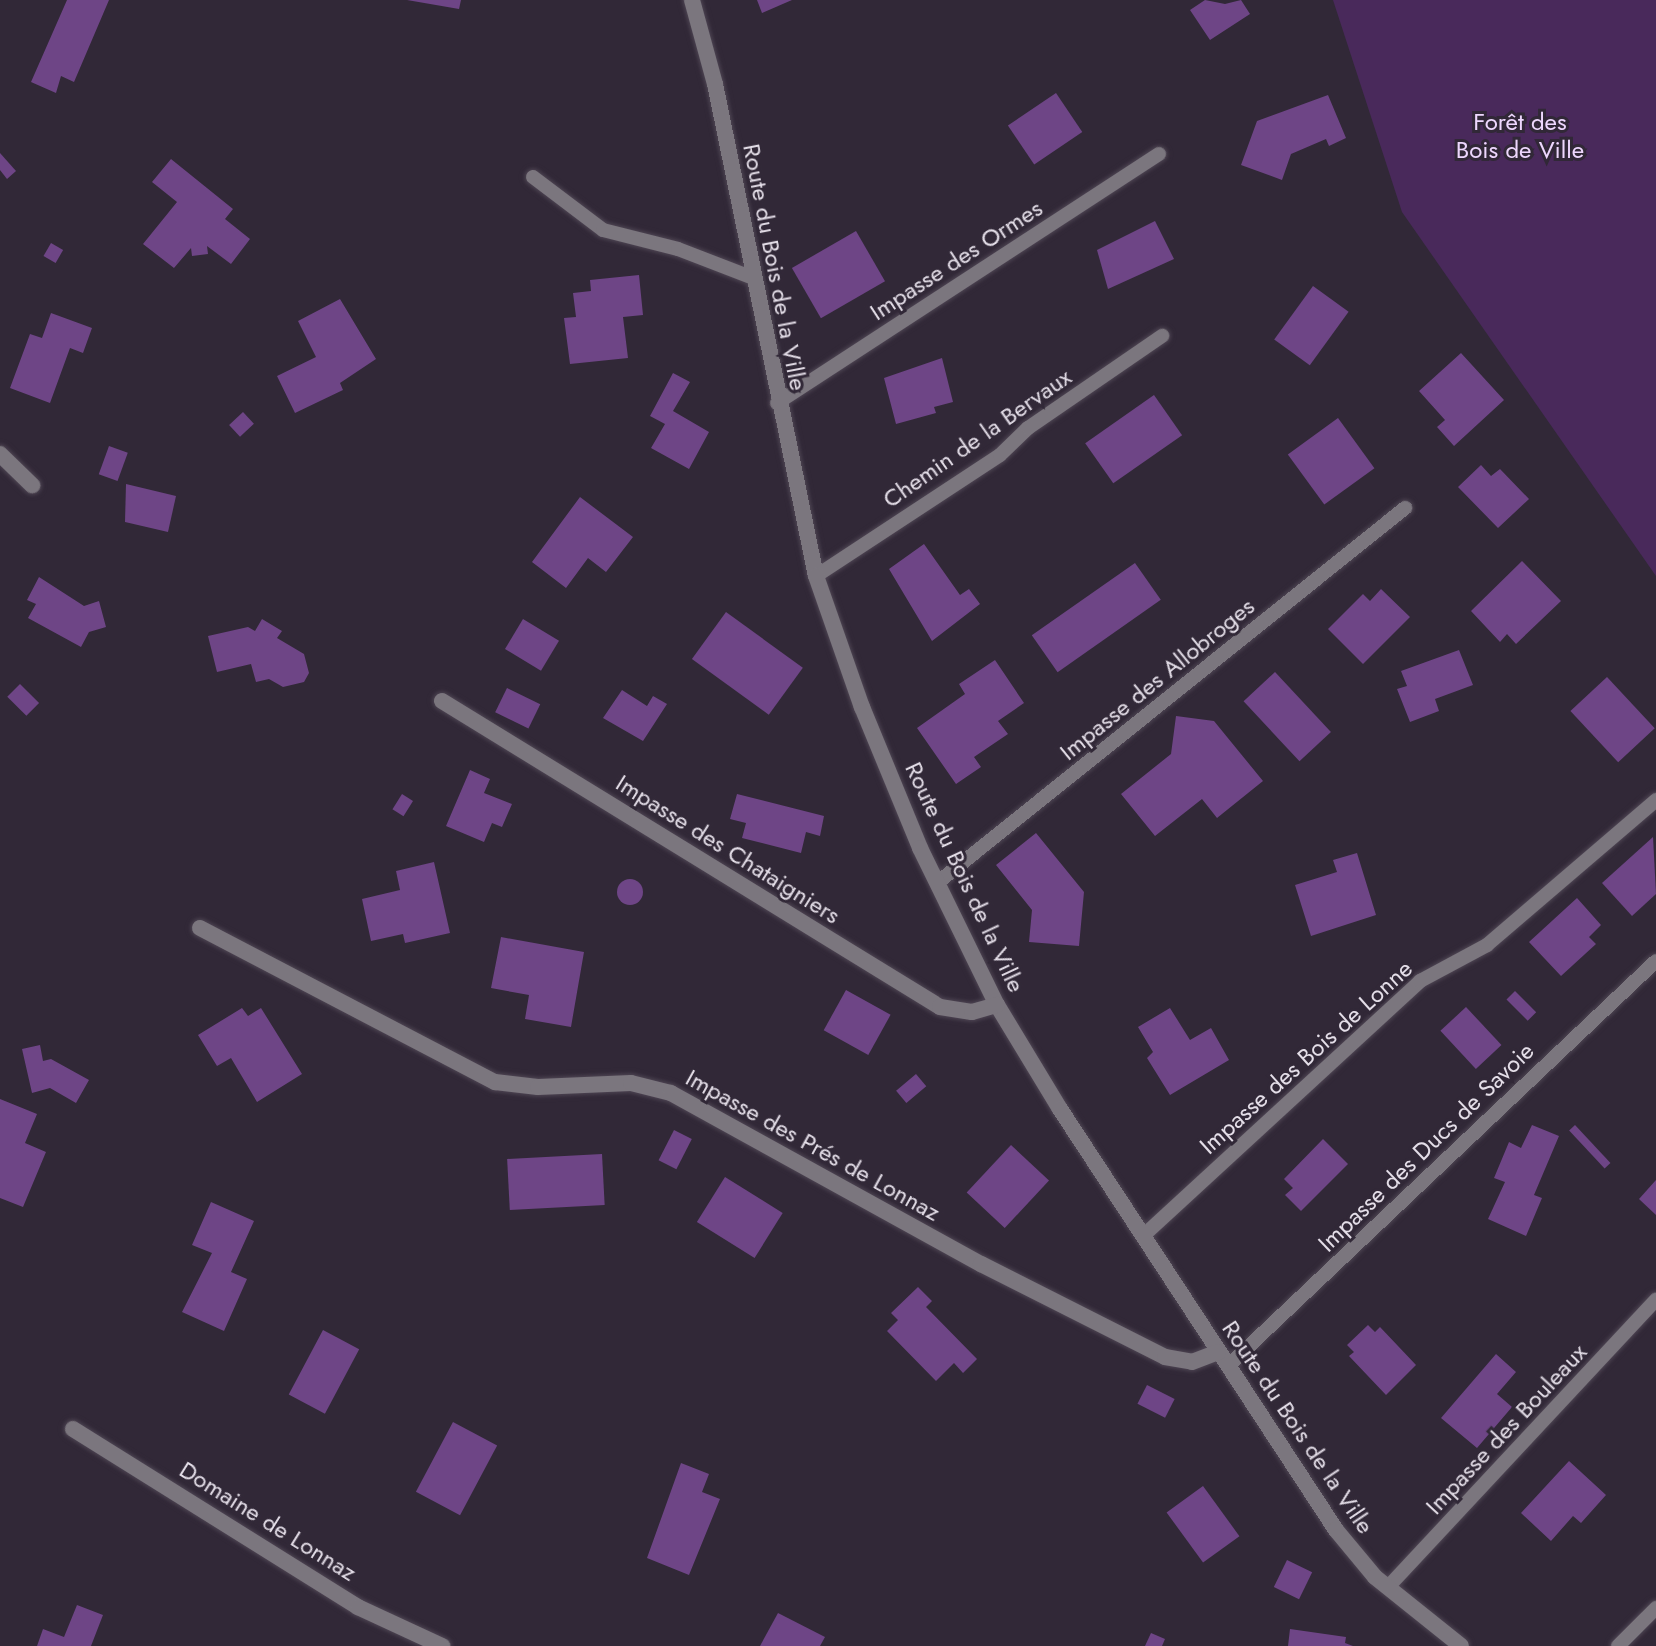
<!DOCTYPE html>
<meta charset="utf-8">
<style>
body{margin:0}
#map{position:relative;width:1656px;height:1646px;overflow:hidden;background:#312837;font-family:Jost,sans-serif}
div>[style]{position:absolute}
.green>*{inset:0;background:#49295b}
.building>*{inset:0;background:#6e4586;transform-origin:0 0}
.round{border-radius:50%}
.roads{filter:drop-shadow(0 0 2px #4e4553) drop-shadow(0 0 2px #4e4553)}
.service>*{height:14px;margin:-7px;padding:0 7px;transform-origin:7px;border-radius:7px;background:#7b767e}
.minor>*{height:16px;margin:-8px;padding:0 8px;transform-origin:8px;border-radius:8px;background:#7b767e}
span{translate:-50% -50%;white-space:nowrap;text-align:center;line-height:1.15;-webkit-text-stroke:6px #312837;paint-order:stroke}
.park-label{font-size:24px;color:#eed7fe}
.street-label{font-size:24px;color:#e4dee8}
</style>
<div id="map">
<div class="green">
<div style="clip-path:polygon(1333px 0,1656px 0,1656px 576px,1402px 212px)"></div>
</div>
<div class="building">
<div style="clip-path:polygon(67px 0,109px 0,74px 82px,61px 76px,56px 93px,31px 82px)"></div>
<div style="clip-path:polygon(407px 0,461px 0,459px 9px)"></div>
<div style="clip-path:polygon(757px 0,792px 0,762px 13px)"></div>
<div style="clip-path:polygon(1205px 0,1225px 4px,1241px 0,1250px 14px,1210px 40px,1190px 10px)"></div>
<div style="left:1056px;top:93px;width:47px;height:58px;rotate:56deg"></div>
<div style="clip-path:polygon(1328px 95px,1346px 138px,1329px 146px,1326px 139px,1291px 154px,1282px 180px,1241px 165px,1257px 121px)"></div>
<div style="clip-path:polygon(0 153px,16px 171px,7px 179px,0 170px)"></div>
<div style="clip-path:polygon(171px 159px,233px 209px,225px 219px,250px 239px,231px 264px,207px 246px,208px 254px,192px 256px,191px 248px,174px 268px,143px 244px,177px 202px,152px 182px)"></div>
<div style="clip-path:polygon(1155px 221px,1174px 259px,1108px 289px,1097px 250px)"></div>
<div style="left:856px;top:231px;width:58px;height:74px;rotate:60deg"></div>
<div style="left:51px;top:243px;width:14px;height:15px;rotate:30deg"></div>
<div style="clip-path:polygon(639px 275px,643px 315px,623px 317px,628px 358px,570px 364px,564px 318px,576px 317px,573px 293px,591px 291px,590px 280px)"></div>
<div style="left:1313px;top:286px;width:44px;height:66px;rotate:36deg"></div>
<div style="clip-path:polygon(340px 299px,376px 359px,340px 383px,343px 390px,295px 413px,277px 376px,316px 357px,298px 321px)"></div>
<div style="clip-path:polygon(51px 313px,92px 328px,83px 353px,70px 348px,50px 403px,10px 388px,30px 334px,42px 338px)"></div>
<div style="clip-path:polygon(1461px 353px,1504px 400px,1454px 446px,1437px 427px,1445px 420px,1419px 391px)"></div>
<div style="clip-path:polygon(942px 358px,953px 402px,934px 407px,936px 413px,896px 424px,884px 378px)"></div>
<div style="clip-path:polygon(673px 373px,690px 382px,673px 411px,709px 432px,689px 469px,651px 448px,665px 424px,650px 416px)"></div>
<div style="left:1154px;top:395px;width:49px;height:84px;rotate:55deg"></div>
<div style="left:243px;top:412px;width:16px;height:19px;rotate:47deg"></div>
<div style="left:1338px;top:418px;width:62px;height:62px;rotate:54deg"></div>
<div style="left:109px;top:446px;width:20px;height:30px;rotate:20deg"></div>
<div style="clip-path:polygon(1481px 465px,1491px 476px,1500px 469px,1529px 499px,1498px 528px,1458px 487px)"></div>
<div style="clip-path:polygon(126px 484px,176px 496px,168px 532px,125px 522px)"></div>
<div style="clip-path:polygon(580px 497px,633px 537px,606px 572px,588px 558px,566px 588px,532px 562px)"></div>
<div style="clip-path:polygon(924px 544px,960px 595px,969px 589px,980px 604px,932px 641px,889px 569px)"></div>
<div style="clip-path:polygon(1522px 561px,1561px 601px,1516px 644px,1507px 634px,1500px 642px,1471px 611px)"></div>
<div style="left:1135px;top:563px;width:45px;height:126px;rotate:55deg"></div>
<div style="clip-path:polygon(39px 577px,84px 606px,99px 601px,106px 627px,89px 632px,81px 647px,28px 618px,36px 604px,27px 600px)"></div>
<div style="clip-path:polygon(1381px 589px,1410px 617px,1363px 664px,1328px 629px,1363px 594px,1370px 601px)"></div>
<div style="left:726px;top:612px;width:95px;height:58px;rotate:36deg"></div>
<div style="clip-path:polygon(262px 619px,282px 631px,277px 638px,304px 654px,309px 673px,304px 682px,283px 687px,269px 679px,256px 682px,251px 664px,217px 672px,208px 636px,248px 627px,255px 631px)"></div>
<div style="left:523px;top:619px;width:42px;height:35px;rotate:31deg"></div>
<div style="clip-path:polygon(1459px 650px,1473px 685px,1435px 699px,1439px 711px,1410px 722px,1397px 689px,1407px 686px,1401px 671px)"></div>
<div style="clip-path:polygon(995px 660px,1024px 703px,998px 721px,1008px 734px,974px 757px,981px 767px,956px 784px,917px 728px,965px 694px,959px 684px)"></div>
<div style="left:1275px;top:672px;width:82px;height:43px;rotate:47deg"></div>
<div style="left:1607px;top:677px;width:70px;height:50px;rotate:47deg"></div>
<div style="left:20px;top:684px;width:27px;height:18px;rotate:45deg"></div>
<div style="left:507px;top:688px;width:37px;height:27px;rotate:26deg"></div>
<div style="clip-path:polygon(622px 690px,647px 706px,653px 696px,667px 704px,643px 741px,603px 718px)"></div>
<div style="clip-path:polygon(1176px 716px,1214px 721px,1263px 781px,1217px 818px,1202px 799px,1155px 836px,1121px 794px,1171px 754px)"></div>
<div style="clip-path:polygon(470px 770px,490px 779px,484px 793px,512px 804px,502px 827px,492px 823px,484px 842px,446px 826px)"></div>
<div style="left:402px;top:794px;width:13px;height:18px;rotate:32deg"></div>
<div style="clip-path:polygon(737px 794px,824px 816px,820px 836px,806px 832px,801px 853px,742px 838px,746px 823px,730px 819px)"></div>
<div style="clip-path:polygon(1036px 833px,1084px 892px,1079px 946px,1029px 942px,1032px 910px,996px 865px)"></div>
<div style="clip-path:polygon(1653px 837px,1656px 894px,1632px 916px,1602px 883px)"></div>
<div style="clip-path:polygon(1357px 853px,1376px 915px,1311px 936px,1295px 885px,1337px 872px,1333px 860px)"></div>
<div style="clip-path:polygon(434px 862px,450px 933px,405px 943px,403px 934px,371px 941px,362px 899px,400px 890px,396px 871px)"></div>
<div class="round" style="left:617px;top:879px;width:26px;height:26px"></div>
<div style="clip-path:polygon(1577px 898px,1601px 925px,1589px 937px,1596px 944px,1561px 976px,1529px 942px)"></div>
<div style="clip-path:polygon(501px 937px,584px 952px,571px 1027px,525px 1019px,529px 995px,491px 988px)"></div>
<div style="left:846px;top:990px;width:51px;height:46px;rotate:29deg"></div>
<div style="left:1515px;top:991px;width:30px;height:12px;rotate:45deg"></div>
<div style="left:1466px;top:1007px;width:52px;height:35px;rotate:47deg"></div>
<div style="clip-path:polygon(242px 1008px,248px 1016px,261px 1008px,302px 1074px,257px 1102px,231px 1058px,217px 1066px,198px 1035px)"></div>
<div style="clip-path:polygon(1170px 1008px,1190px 1040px,1211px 1028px,1229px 1060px,1170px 1095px,1147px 1058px,1153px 1052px,1138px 1027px)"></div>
<div style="clip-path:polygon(40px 1045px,43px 1061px,51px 1059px,89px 1080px,76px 1103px,50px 1088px,32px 1093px,22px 1049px)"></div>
<div style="left:916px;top:1074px;width:16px;height:26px;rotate:50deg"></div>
<div style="clip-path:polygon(0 1099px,37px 1114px,25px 1143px,46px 1152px,23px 1207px,0 1198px)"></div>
<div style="clip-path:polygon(1532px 1125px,1559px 1136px,1534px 1195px,1542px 1198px,1526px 1236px,1488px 1219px,1505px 1182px,1494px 1178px,1509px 1142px,1521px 1148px)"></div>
<div style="left:1575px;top:1125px;width:52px;height:8px;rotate:47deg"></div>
<div style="left:674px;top:1130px;width:20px;height:34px;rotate:27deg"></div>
<div style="clip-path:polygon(1323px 1139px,1348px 1164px,1301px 1211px,1285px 1195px,1293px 1188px,1284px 1179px)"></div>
<div style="left:1011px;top:1145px;width:52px;height:65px;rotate:43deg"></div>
<div style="left:602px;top:1154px;width:51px;height:95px;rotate:87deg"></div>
<div style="left:725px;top:1177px;width:68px;height:53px;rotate:32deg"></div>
<div style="clip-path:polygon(1656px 1180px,1656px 1215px,1639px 1199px)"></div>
<div style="clip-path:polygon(211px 1202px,254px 1221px,231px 1272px,247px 1279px,224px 1331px,182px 1312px,212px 1253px,192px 1245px)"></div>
<div style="clip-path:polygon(918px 1287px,932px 1301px,926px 1307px,977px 1359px,963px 1373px,954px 1363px,936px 1381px,887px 1331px,898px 1320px,891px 1313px)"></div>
<div style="clip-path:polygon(1368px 1325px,1375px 1332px,1380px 1327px,1416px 1365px,1386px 1395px,1349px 1356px,1354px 1352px,1347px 1345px)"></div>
<div style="left:323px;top:1330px;width:41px;height:73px;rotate:28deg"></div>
<div style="clip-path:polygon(1496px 1354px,1516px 1372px,1497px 1394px,1512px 1407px,1477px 1448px,1441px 1418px)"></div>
<div style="left:1147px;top:1385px;width:31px;height:21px;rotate:27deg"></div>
<div style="left:453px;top:1422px;width:50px;height:79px;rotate:28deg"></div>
<div style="clip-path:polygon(1569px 1461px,1606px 1495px,1581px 1523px,1573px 1516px,1551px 1541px,1521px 1513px)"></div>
<div style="clip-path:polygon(681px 1463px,709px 1474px,702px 1492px,720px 1499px,689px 1575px,647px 1558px)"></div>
<div style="left:1203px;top:1486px;width:62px;height:45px;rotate:54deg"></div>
<div style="left:1287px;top:1560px;width:28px;height:30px;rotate:26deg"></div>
<div style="clip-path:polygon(77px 1605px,103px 1615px,91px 1646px,37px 1646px,43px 1629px,64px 1637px)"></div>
<div style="clip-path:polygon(778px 1613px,825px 1637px,820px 1646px,760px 1646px)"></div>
<div style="clip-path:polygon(1290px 1629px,1346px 1637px,1345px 1643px,1353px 1646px,1288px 1646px)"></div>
<div style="clip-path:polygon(1151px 1633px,1165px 1639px,1162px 1646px,1145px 1646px)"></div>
</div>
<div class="roads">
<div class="service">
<div style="left:533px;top:177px;width:88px;rotate:37.1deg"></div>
<div style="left:603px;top:230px;width:77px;rotate:14.2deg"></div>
<div style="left:678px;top:249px;width:80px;rotate:21.1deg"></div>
<div style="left:777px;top:403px;width:456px;rotate:-33.1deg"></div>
<div style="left:816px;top:576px;width:220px;rotate:-33.3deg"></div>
<div style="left:1000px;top:455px;width:39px;rotate:-44deg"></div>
<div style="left:1028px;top:428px;width:163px;rotate:-34.5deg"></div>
<div style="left:937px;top:883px;width:600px;rotate:-38.7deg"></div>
<div style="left:1143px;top:1236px;width:377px;rotate:-42.6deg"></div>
<div style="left:1420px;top:981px;width:76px;rotate:-28.2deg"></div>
<div style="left:1487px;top:945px;width:223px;rotate:-40.6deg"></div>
<div style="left:1228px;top:1366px;width:589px;rotate:-43.42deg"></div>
<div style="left:1388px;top:1587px;width:393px;rotate:-47deg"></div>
<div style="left:1618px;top:1646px;width:54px;rotate:-45deg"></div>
</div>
<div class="minor">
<div style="left:692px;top:0;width:87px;rotate:74.7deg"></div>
<div style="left:715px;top:84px;width:502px;rotate:78.4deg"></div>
<div style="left:816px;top:576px;width:139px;rotate:70.7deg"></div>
<div style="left:862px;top:707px;width:152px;rotate:67.6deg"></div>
<div style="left:920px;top:848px;width:175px;rotate:63.9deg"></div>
<div style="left:997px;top:1005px;width:122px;rotate:58.8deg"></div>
<div style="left:1060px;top:1109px;width:503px;rotate:56.75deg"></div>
<div style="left:1336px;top:1530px;width:61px;rotate:50.3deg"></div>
<div style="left:1375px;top:1577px;width:110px;rotate:38.7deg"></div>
<div style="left:0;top:454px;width:45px;rotate:44.1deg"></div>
<div style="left:442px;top:701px;width:584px;rotate:31.57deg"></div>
<div style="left:940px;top:1007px;width:32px;rotate:9deg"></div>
<div style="left:972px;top:1012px;width:26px;rotate:-16deg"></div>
<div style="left:200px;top:928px;width:333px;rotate:27.6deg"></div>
<div style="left:495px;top:1082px;width:43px;rotate:6.6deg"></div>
<div style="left:538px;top:1087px;width:93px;rotate:-2.5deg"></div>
<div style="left:631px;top:1083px;width:41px;rotate:14deg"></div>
<div style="left:671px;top:1093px;width:354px;rotate:28.9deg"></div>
<div style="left:981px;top:1264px;width:206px;rotate:26.8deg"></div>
<div style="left:1165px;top:1357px;width:27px;rotate:10deg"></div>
<div style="left:1192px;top:1362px;width:28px;rotate:-21deg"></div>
<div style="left:73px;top:1429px;width:336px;rotate:32deg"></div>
<div style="left:358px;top:1607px;width:93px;rotate:24.9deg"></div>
</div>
</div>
<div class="park-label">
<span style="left:1520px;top:136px">Forêt des<br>Bois de Ville</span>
</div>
<div class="street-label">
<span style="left:956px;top:260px;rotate:-33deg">Impasse des Ormes</span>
<span style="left:775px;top:267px;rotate:79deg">Route du Bois de la Ville</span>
<span style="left:977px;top:438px;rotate:-35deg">Chemin de la Bervaux</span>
<span style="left:1157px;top:679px;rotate:-39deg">Impasse des Allobroges</span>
<span style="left:728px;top:849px;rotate:32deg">Impasse des Chataigniers</span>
<span style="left:965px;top:877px;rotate:65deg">Route du Bois de la Ville</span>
<span style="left:1306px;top:1057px;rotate:-42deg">Impasse des Bois de Lonne</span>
<span style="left:813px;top:1145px;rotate:29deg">Impasse des Prés de Lonnaz</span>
<span style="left:1426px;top:1147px;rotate:-44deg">Impasse des Ducs de Savoie</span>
<span style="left:1298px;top:1427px;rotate:56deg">Route du Bois de la Ville</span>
<span style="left:1506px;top:1429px;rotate:-47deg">Impasse des Bouleaux</span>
<span style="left:268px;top:1521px;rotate:32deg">Domaine de Lonnaz</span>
</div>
</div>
